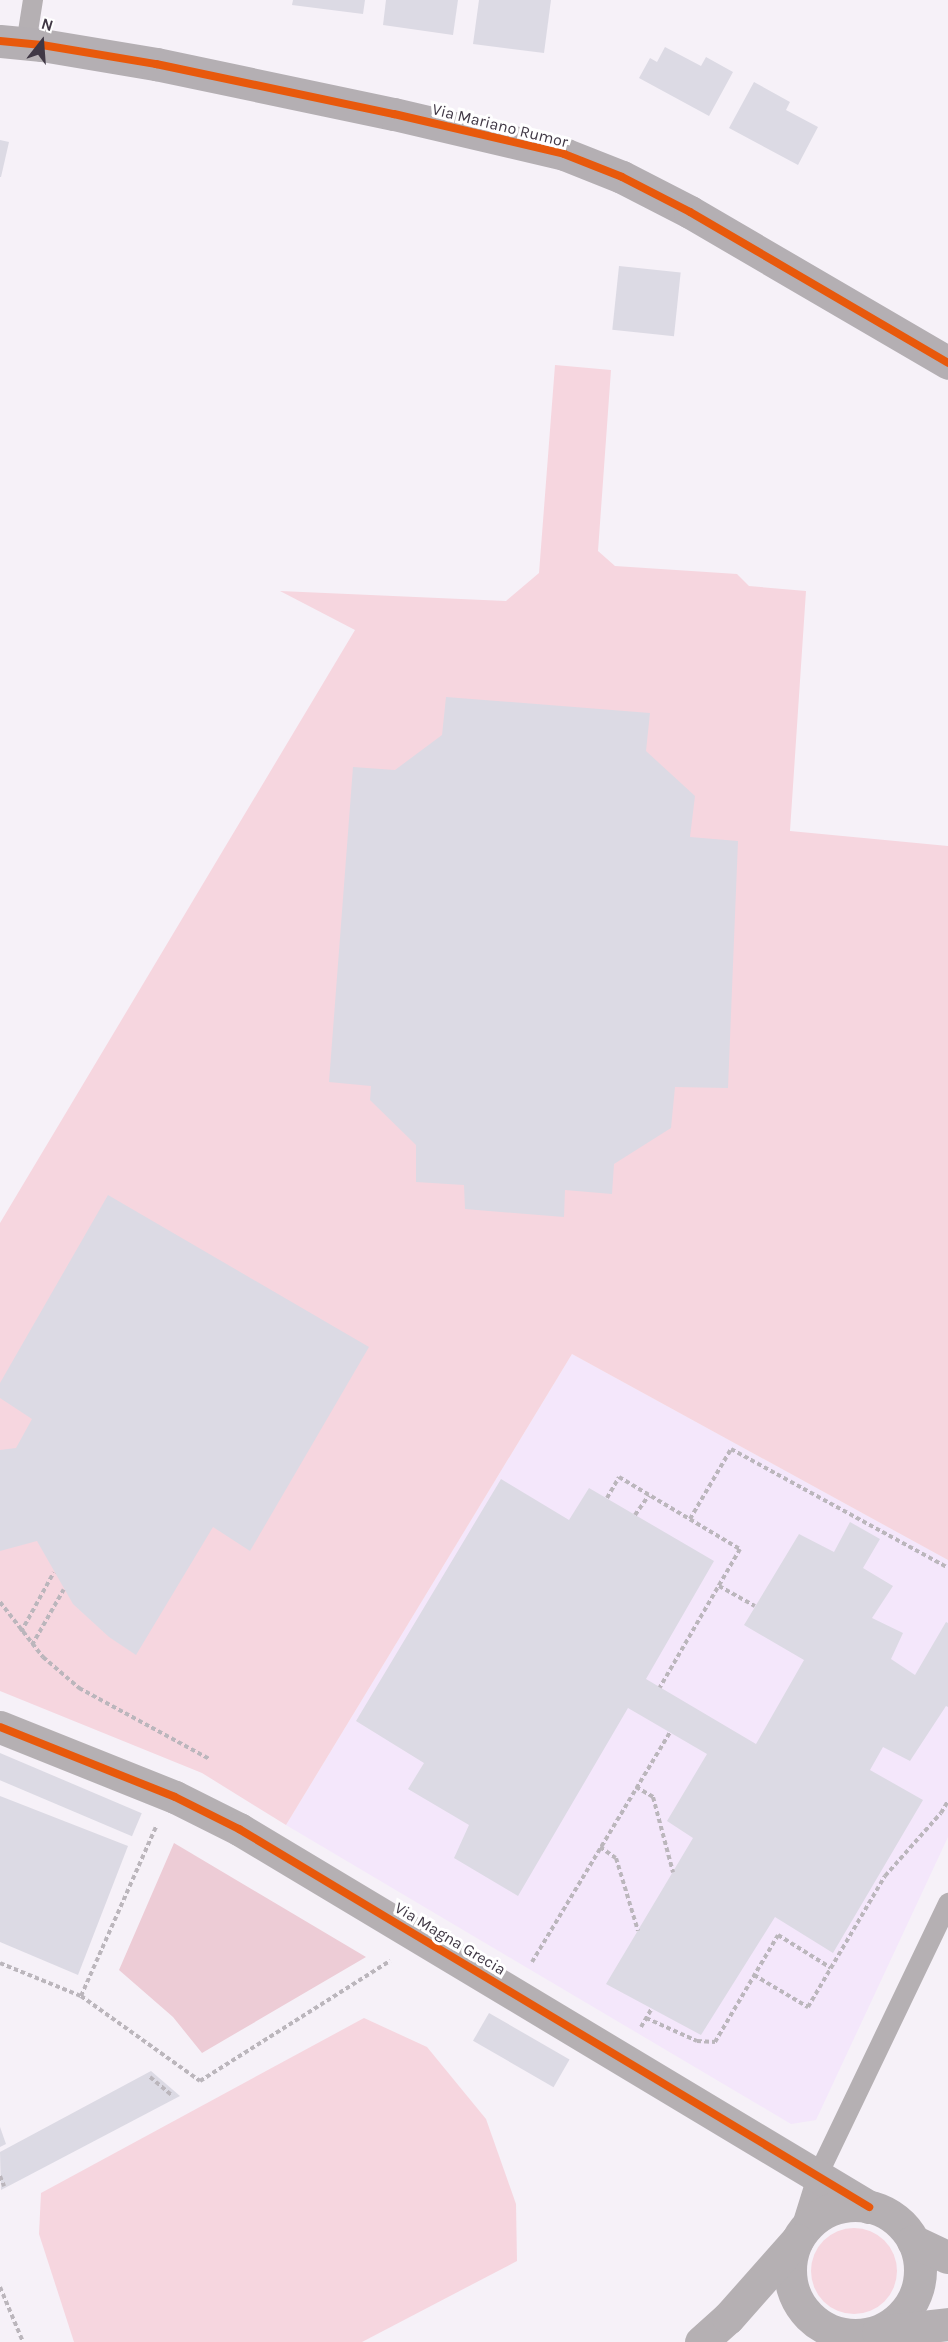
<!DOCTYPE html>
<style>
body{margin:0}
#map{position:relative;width:948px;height:2342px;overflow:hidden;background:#f6f1f8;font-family:Karla,sans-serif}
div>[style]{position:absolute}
.built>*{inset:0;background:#f4e7fb}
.green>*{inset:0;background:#f6d6df}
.round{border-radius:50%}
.forest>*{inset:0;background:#edccd6}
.building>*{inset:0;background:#dcdae4;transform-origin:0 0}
.path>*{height:4px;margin-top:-2px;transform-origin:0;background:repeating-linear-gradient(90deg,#bbb6bc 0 4.5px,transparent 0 7.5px)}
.lane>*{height:20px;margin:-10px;padding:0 10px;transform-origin:10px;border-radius:10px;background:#b5b0b3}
.street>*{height:33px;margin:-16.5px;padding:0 16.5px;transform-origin:16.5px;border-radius:16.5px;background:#b5b0b3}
.street>.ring{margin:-16.5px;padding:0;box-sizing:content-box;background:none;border:33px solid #b5b0b3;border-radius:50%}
.secondary>*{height:33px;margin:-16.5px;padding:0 16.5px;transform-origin:16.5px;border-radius:16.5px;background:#b4afb3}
.cycleway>*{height:8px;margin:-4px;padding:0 4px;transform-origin:4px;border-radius:4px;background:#e8590c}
span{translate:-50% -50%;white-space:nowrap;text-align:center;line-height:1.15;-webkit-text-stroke:6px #fff;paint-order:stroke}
.street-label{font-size:16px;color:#403845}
.north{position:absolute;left:12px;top:12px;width:60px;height:60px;-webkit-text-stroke:4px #fff;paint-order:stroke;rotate:17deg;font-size:16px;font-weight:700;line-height:24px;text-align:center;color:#403845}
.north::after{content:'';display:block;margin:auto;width:21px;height:27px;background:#403845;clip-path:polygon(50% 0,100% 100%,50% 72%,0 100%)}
</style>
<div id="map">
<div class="built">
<div style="clip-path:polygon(572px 1354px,948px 1560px,948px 1837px,816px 2120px,791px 2124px,286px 1825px)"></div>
</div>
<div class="green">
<div style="clip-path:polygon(555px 365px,611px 370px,598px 551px,615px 566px,737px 574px,749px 586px,806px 591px,790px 831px,948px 846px,948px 1560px,572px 1354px,286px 1825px,202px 1773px,0 1691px,0 1223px,355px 630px,280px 591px,506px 601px,539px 573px)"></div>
<div style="clip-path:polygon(364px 2018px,427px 2047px,486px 2119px,516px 2204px,517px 2261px,362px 2342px,74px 2342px,39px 2234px,41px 2193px)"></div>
<div class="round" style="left:811px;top:2228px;width:86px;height:86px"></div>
</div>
<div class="forest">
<div style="clip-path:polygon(174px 1843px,366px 1957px,202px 2053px,173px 2017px,119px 1970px)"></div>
</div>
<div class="building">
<div style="clip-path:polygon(293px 0,365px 0,363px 14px,292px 5px)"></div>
<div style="clip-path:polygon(386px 0,458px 0,453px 35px,383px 25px)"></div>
<div style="clip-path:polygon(479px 0,551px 0,544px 53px,473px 44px)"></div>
<div style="clip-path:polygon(665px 47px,701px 66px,706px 57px,733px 72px,709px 116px,639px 78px,650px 58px,657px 62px)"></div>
<div style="clip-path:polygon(754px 82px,790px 102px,786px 110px,818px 127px,798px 165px,729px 128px)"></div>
<div style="clip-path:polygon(0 140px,9px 142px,1px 177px,0 177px)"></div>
<div style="left:619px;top:266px;width:62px;height:64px;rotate:6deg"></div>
<div style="clip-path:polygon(446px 697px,650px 713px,646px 751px,695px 796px,690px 837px,738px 841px,728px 1088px,675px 1087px,671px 1128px,614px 1164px,612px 1194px,565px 1190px,564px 1217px,465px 1209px,464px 1185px,416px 1182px,416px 1145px,370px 1100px,371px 1086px,329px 1082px,353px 767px,395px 770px,442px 735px)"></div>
<div style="clip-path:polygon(108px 1195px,369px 1347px,250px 1551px,213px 1527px,136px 1655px,109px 1637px,73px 1604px,37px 1541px,0 1551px,0 1450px,16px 1448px,32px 1419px,0 1398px,0 1383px)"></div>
<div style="clip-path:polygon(501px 1479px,569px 1520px,589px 1488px,714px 1561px,646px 1679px,756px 1744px,804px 1660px,744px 1625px,799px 1534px,834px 1552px,850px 1522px,880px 1539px,863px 1568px,893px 1586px,872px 1618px,903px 1633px,891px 1659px,915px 1675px,946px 1622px,948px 1623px,948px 1707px,946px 1706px,910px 1761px,883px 1747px,870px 1770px,923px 1800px,833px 1953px,775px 1917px,701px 2035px,606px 1984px,693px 1838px,667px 1821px,707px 1754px,628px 1708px,518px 1896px,454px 1858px,469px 1825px,408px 1789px,424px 1763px,356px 1721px)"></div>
<div style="left:0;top:1753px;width:154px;height:25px;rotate:23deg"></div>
<div style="clip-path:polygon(0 1796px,128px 1846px,78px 1975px,0 1942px)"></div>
<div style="left:489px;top:2013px;width:93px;height:32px;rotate:30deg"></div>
<div style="clip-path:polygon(151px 2071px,180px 2096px,1px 2190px,0 2152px)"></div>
<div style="clip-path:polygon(0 2127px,6px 2144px,0 2147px)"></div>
</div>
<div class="path">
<div style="left:607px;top:1498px;width:24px;rotate:-60deg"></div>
<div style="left:619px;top:1477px;width:141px;rotate:30.8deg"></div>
<div style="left:740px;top:1549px;width:160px;rotate:120.1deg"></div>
<div style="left:635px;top:1515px;width:24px;rotate:-55deg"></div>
<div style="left:690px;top:1519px;width:81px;rotate:-59.6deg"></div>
<div style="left:731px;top:1449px;width:247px;rotate:28.7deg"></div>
<div style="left:719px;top:1586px;width:41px;rotate:29.1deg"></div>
<div style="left:0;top:1602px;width:70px;rotate:52deg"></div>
<div style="left:43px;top:1657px;width:48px;rotate:40.7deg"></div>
<div style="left:79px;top:1688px;width:148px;rotate:28.6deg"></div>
<div style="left:21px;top:1632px;width:68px;rotate:-61.2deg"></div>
<div style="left:32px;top:1645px;width:64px;rotate:-60.3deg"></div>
<div style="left:636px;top:1787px;width:20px;rotate:30deg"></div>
<div style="left:653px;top:1797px;width:78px;rotate:75.1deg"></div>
<div style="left:600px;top:1847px;width:19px;rotate:35deg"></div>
<div style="left:616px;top:1858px;width:76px;rotate:73.2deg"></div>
<div style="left:532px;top:1962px;width:268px;rotate:-59deg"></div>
<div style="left:0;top:1963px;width:87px;rotate:22.2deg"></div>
<div style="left:81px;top:1996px;width:146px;rotate:35.5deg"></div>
<div style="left:200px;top:2081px;width:225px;rotate:-32.3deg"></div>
<div style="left:754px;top:1975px;width:63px;rotate:30.7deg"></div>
<div style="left:808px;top:2007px;width:152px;rotate:-59.6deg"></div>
<div style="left:885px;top:1876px;width:84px;rotate:-48.4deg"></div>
<div style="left:941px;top:1813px;width:14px;rotate:-60deg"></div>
<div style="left:81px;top:1996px;width:185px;rotate:-66.1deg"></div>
<div style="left:646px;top:2018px;width:56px;rotate:24.3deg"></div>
<div style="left:697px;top:2041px;width:18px;rotate:3deg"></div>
<div style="left:715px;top:2042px;width:124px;rotate:-59.5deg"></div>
<div style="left:778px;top:1935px;width:62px;rotate:31.9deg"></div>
<div style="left:641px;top:2027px;width:22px;rotate:-60deg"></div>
<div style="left:150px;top:2077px;width:30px;rotate:40deg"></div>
<div style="left:0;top:2176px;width:11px;rotate:68deg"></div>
<div style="left:0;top:2287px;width:60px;rotate:67.3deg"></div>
</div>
<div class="lane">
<div style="left:26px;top:44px;width:45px;rotate:-81deg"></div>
<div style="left:798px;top:2238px;width:64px;rotate:-72.7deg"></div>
<div style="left:817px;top:2177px;width:304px;rotate:-64.4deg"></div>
</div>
<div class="street">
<div style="left:0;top:1727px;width:188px;rotate:21.8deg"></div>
<div style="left:175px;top:1797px;width:72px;rotate:26.6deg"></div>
<div style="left:239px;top:1829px;width:735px;rotate:30.96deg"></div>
<div class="ring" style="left:790px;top:2205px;width:97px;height:97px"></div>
<div style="left:913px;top:2241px;width:38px;rotate:25deg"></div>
<div style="left:878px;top:2332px;width:70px;rotate:-6.5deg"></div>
<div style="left:701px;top:2342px;width:36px;rotate:-42deg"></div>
<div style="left:728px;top:2318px;width:104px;rotate:-48.5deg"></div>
</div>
<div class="secondary">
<div style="left:0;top:41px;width:42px;rotate:5.4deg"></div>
<div style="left:42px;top:45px;width:116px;rotate:9.5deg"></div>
<div style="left:156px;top:64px;width:243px;rotate:11.9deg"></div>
<div style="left:394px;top:114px;width:175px;rotate:13.2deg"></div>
<div style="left:564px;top:154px;width:62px;rotate:21.6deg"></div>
<div style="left:622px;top:177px;width:76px;rotate:27.2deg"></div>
<div style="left:690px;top:212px;width:299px;rotate:30.3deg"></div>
</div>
<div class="cycleway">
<div style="left:0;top:41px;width:42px;rotate:5.4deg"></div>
<div style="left:42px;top:45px;width:116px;rotate:9.5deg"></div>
<div style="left:156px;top:64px;width:243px;rotate:11.9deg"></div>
<div style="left:394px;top:114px;width:175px;rotate:13.2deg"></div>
<div style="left:564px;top:154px;width:62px;rotate:21.6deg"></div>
<div style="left:622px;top:177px;width:76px;rotate:27.2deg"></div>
<div style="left:690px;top:212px;width:299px;rotate:30.3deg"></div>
<div style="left:0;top:1727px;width:188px;rotate:21.8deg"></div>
<div style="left:175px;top:1797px;width:72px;rotate:26.6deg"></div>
<div style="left:239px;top:1829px;width:735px;rotate:30.96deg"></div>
</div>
<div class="street-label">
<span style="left:500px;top:126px;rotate:14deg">Via Mariano Rumor</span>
<span style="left:450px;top:1939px;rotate:31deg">Via Magna Grecia</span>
</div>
<div class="north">N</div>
</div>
